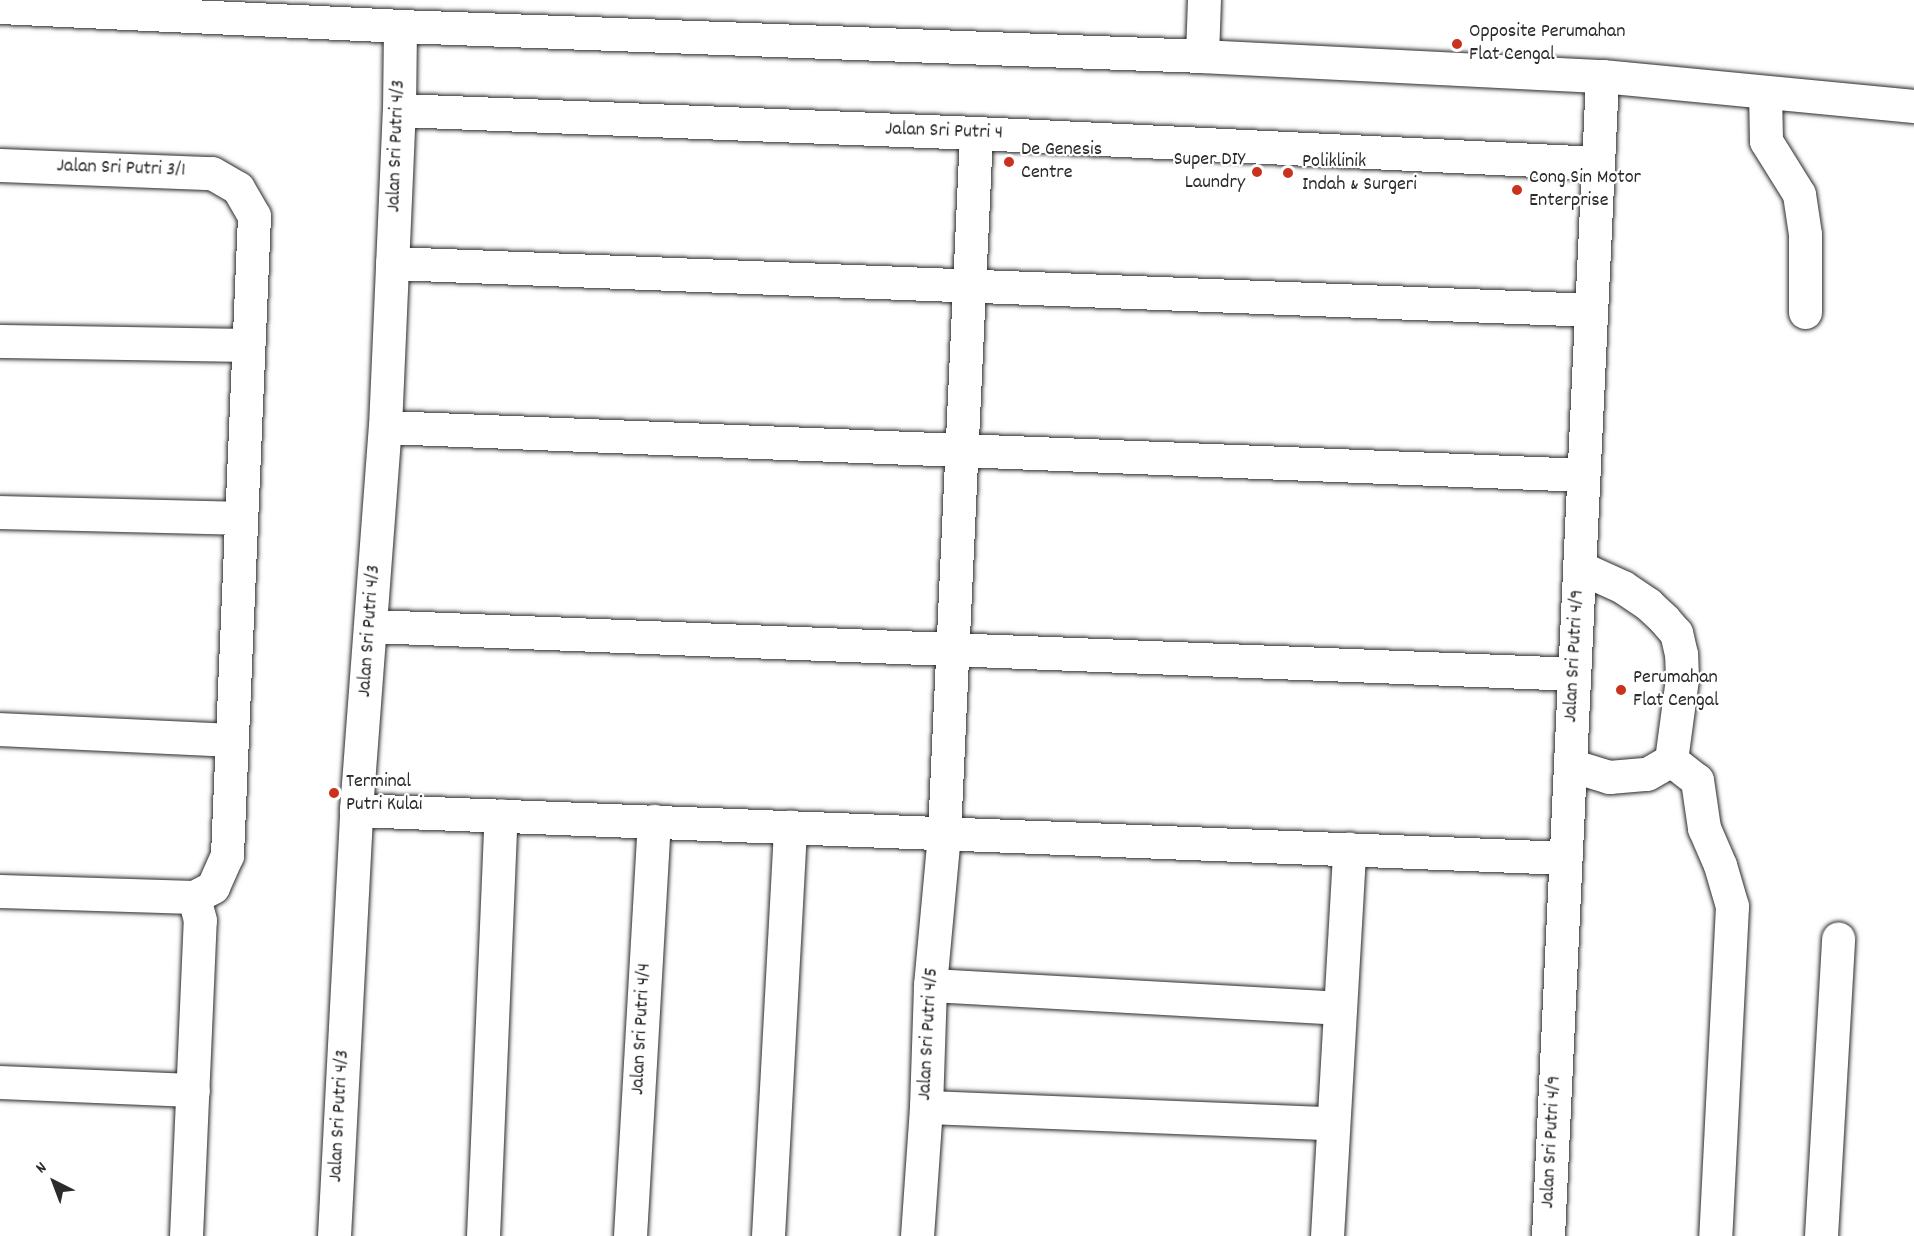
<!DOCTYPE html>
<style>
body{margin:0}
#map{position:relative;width:1914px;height:1236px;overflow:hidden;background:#fff;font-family:Dekko,sans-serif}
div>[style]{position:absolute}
.roads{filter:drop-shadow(0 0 2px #2b2b2b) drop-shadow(0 0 2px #2b2b2b)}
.minor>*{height:33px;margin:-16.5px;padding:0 16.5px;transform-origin:16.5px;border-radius:16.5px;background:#fff}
.dots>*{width:16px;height:16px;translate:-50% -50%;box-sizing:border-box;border:3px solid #fff;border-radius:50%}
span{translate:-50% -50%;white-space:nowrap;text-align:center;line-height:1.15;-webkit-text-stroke:4.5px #fff;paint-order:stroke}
.poi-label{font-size:20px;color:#2b2b2b}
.left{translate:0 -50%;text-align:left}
.right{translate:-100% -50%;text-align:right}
.street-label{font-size:20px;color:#2b2b2b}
.north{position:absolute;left:24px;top:1152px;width:60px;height:60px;-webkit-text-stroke:4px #fff;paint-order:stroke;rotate:318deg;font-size:16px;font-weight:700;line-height:24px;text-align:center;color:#2b2b2b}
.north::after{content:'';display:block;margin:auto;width:21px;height:27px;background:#2b2b2b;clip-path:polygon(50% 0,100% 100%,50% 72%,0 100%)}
</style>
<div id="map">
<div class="roads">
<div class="minor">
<div style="left:0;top:7px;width:400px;rotate:2.7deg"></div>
<div style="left:400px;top:26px;width:803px;rotate:2.14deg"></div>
<div style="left:1202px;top:56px;width:400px;rotate:2.9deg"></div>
<div style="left:1602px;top:76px;width:313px;rotate:5.5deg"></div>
<div style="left:1202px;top:56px;width:56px;rotate:-88deg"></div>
<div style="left:1765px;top:92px;width:49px;rotate:88.8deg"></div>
<div style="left:1766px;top:141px;width:62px;rotate:58.1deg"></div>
<div style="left:1799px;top:194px;width:40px;rotate:81.5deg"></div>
<div style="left:1805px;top:234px;width:78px;rotate:90deg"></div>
<div style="left:399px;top:110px;width:577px;rotate:2.28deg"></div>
<div style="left:976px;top:133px;width:623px;rotate:2.76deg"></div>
<div style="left:0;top:165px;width:212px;rotate:2.2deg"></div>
<div style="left:212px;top:173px;width:30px;rotate:30deg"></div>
<div style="left:238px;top:188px;width:32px;rotate:60deg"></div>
<div style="left:254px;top:216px;width:640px;rotate:92.42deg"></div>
<div style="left:227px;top:855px;width:35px;rotate:114deg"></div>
<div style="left:213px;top:887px;width:21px;rotate:152deg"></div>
<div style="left:194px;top:897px;width:194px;rotate:-178.2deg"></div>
<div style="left:392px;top:263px;width:1200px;rotate:2.24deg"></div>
<div style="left:0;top:341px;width:248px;rotate:0.9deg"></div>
<div style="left:385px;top:427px;width:1199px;rotate:2.29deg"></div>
<div style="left:0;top:512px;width:241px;rotate:1.4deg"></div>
<div style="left:371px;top:626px;width:1204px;rotate:2.28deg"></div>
<div style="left:0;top:729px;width:232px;rotate:2.7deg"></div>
<div style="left:1671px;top:760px;width:33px;rotate:38deg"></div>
<div style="left:1697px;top:780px;width:49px;rotate:81.7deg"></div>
<div style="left:1704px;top:828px;width:40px;rotate:66.6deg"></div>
<div style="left:1720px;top:865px;width:43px;rotate:73.7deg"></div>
<div style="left:1732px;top:906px;width:330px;rotate:92.9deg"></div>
<div style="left:1570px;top:765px;width:41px;rotate:17.1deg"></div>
<div style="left:1609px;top:777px;width:38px;rotate:-5deg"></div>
<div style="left:1647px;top:774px;width:28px;rotate:-30deg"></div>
<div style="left:1671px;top:760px;width:82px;rotate:-82.3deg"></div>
<div style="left:1682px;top:679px;width:25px;rotate:-92deg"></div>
<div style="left:1681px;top:654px;width:22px;rotate:-103deg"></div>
<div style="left:1676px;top:633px;width:18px;rotate:-131deg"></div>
<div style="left:1664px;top:619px;width:22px;rotate:-137deg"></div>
<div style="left:1648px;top:604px;width:30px;rotate:-146deg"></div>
<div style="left:1623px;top:587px;width:48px;rotate:-155.6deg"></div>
<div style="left:356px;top:810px;width:1210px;rotate:2.27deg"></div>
<div style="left:930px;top:985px;width:410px;rotate:3.2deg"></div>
<div style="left:0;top:1082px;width:193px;rotate:2.4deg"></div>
<div style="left:926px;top:1107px;width:406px;rotate:2.3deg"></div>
<div style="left:186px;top:1236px;width:316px;rotate:-87.5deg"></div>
<div style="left:200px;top:920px;width:24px;rotate:-105deg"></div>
<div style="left:334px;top:1236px;width:427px;rotate:-87deg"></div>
<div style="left:356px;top:810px;width:384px;rotate:-85.7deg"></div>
<div style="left:385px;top:427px;width:317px;rotate:-87.5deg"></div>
<div style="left:399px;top:110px;width:84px;rotate:-89.3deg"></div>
<div style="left:483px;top:1236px;width:421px;rotate:-87.6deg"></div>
<div style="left:630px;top:1236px;width:416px;rotate:-86.7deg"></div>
<div style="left:768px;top:1236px;width:410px;rotate:-86.9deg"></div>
<div style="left:917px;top:1236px;width:129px;rotate:-86deg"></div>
<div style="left:926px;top:1107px;width:122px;rotate:-88.1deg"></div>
<div style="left:930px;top:985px;width:153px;rotate:-84.7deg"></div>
<div style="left:944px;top:833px;width:701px;rotate:-87.38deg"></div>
<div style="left:1327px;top:1236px;width:388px;rotate:-86.7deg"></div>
<div style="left:1548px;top:1236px;width:1161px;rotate:-87.33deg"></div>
<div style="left:1821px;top:1236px;width:298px;rotate:-86.7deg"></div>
</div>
</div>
<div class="dots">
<div style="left:1457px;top:44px;background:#c8321e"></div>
<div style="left:1009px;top:162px;background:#c8321e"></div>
<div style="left:1257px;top:172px;background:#c8321e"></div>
<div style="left:1288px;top:173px;background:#c8321e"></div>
<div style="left:1517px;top:190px;background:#c8321e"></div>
<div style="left:1621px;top:690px;background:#c8321e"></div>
<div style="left:334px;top:793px;background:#c8321e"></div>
</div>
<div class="poi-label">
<span class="left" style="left:1469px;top:44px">Opposite Perumahan<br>Flat Cengal</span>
<span class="left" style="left:1021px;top:162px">De Genesis<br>Centre</span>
<span class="right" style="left:1245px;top:172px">Super DIY<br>Laundry</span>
<span class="left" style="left:1302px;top:174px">Poliklinik<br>Indah &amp; Surgeri</span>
<span class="left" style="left:1529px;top:190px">Cong Sin Motor<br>Enterprise</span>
<span class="left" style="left:1633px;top:690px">Perumahan<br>Flat Cengal</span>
<span class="left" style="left:346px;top:794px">Terminal<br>Putri Kulai</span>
</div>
<div class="street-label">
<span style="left:944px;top:132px;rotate:2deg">Jalan Sri Putri 4</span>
<span style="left:397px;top:146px;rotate:-88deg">Jalan Sri Putri 4/3</span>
<span style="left:121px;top:169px;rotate:2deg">Jalan Sri Putri 3/1</span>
<span style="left:370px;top:631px;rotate:-86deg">Jalan Sri Putri 4/3</span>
<span style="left:1575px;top:656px;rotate:-87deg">Jalan Sri Putri 4/9</span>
<span style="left:642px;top:1029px;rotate:-87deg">Jalan Sri Putri 4/4</span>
<span style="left:929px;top:1034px;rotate:-87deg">Jalan Sri Putri 4/5</span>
<span style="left:340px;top:1116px;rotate:-87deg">Jalan Sri Putri 4/3</span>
<span style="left:1552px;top:1142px;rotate:-87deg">Jalan Sri Putri 4/9</span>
</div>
<div class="north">N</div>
</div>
